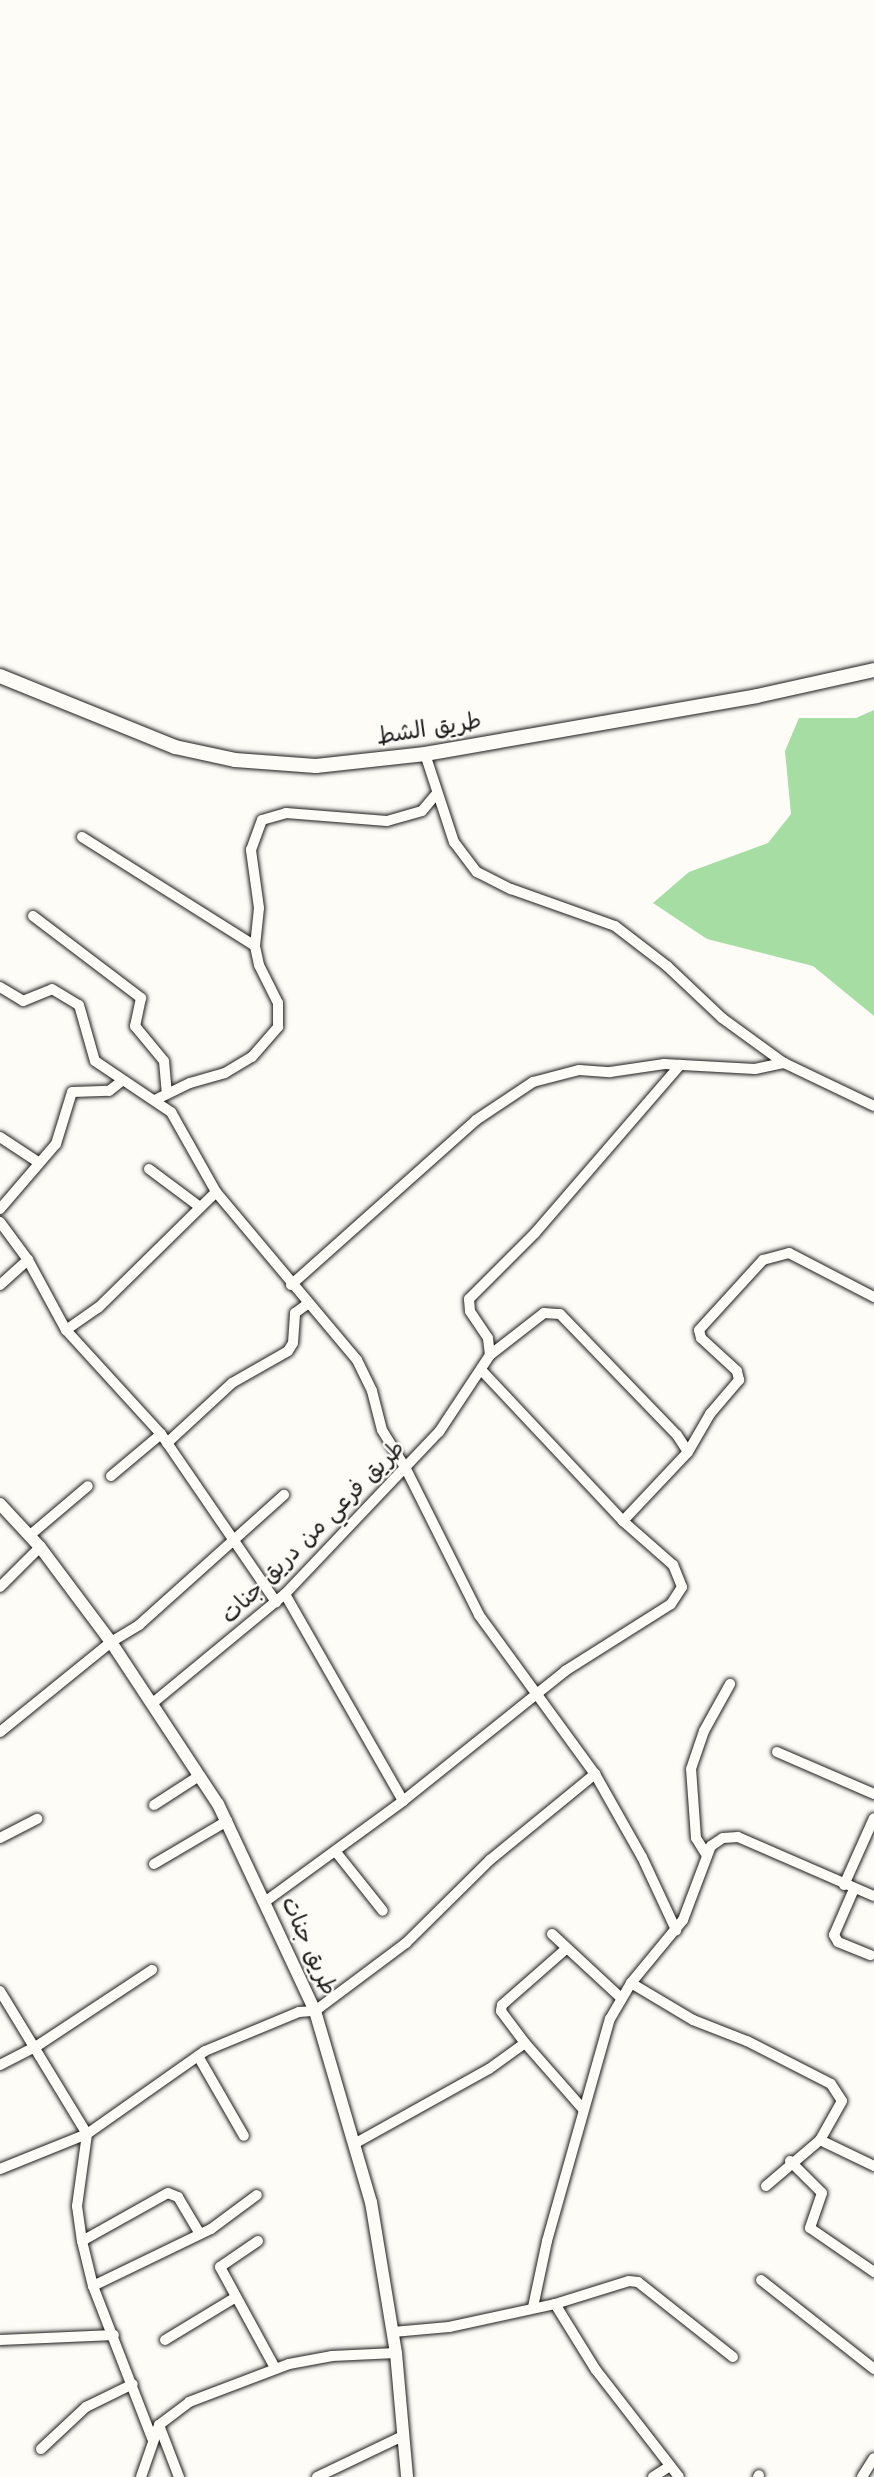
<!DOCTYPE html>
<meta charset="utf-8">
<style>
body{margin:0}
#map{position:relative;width:874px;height:2477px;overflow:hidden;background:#fdfcf7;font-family:"Comic Neue","Playpen Sans Arabic",sans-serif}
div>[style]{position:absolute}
.green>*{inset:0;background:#a5dda2}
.roads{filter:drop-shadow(0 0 2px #1c1c1c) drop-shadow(0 0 2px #1c1c1c)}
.minor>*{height:10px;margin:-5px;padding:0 5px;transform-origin:5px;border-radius:5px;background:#fdfcf7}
.tertiary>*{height:12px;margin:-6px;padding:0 6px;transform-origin:6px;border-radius:6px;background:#fdfcf7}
.secondary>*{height:14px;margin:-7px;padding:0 7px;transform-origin:7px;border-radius:7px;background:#fdfcf7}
span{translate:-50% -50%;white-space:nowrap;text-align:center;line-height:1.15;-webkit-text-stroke:5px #fdfcf7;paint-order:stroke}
.street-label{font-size:23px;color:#1c1c1c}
</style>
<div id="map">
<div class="green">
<div style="clip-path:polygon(874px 710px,874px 1016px,813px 966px,707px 939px,653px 903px,689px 872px,768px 843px,791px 814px,785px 751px,799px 718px,856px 718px)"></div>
</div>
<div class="roads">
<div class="minor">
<div style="left:425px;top:754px;width:93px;rotate:71.8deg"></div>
<div style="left:454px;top:842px;width:38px;rotate:53deg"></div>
<div style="left:477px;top:872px;width:38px;rotate:27deg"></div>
<div style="left:511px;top:889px;width:110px;rotate:19.6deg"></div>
<div style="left:615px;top:926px;width:66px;rotate:37.6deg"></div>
<div style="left:667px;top:966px;width:76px;rotate:43.4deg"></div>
<div style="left:722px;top:1018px;width:77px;rotate:36deg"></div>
<div style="left:784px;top:1063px;width:100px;rotate:25.5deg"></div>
<div style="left:82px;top:837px;width:204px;rotate:32.2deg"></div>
<div style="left:33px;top:916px;width:136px;rotate:37.2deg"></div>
<div style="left:141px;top:998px;width:29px;rotate:102deg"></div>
<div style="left:135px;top:1026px;width:45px;rotate:50.4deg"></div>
<div style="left:164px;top:1061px;width:33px;rotate:85deg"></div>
<div style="left:0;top:987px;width:27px;rotate:31deg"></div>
<div style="left:23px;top:1001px;width:31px;rotate:-22deg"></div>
<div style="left:52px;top:989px;width:31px;rotate:31deg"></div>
<div style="left:79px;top:1005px;width:58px;rotate:74.1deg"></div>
<div style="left:95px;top:1061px;width:92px;rotate:33.9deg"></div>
<div style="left:171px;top:1112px;width:92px;rotate:60.6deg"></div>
<div style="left:216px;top:1192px;width:219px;rotate:50deg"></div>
<div style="left:357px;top:1360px;width:34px;rotate:64deg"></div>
<div style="left:372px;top:1391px;width:40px;rotate:75.6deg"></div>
<div style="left:382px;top:1430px;width:46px;rotate:58.4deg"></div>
<div style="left:406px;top:1469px;width:163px;rotate:63.4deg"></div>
<div style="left:479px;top:1615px;width:197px;rotate:53.9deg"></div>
<div style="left:595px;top:1774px;width:95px;rotate:60.5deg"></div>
<div style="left:642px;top:1857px;width:81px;rotate:65deg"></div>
<div style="left:157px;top:1099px;width:37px;rotate:-26deg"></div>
<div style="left:190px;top:1083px;width:36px;rotate:-16deg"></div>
<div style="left:225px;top:1073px;width:31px;rotate:-31deg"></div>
<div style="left:252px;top:1057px;width:40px;rotate:-49deg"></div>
<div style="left:278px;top:1027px;width:24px;rotate:-90deg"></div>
<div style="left:278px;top:1003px;width:42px;rotate:-116.6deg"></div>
<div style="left:259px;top:965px;width:19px;rotate:-102deg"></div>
<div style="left:255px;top:946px;width:38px;rotate:-84deg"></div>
<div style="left:259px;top:908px;width:59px;rotate:-97.9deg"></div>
<div style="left:251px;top:850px;width:32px;rotate:-70deg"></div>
<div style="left:262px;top:820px;width:25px;rotate:-16deg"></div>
<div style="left:286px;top:813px;width:101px;rotate:4.5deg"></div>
<div style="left:387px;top:821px;width:36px;rotate:-16deg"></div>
<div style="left:422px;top:811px;width:23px;rotate:-50deg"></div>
<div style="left:0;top:1137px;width:45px;rotate:33.3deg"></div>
<div style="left:149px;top:1169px;width:64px;rotate:36.7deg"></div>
<div style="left:0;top:1209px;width:86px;rotate:-49.3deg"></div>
<div style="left:56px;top:1144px;width:54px;rotate:-72.9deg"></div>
<div style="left:72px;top:1092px;width:37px;rotate:-2deg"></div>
<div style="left:109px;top:1091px;width:16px;rotate:-38deg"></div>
<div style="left:0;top:1222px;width:47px;rotate:53.6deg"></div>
<div style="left:28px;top:1260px;width:80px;rotate:61.5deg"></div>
<div style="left:66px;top:1330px;width:141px;rotate:47.6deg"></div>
<div style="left:161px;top:1434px;width:204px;rotate:55.6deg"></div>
<div style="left:0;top:1285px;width:38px;rotate:-42deg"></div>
<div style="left:291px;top:1285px;width:248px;rotate:-41.7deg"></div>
<div style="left:476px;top:1120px;width:69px;rotate:-33.7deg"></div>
<div style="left:533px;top:1082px;width:48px;rotate:-14.6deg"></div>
<div style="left:579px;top:1070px;width:31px;rotate:4deg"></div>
<div style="left:610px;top:1072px;width:55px;rotate:-8.4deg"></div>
<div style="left:664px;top:1064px;width:91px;rotate:3.1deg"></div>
<div style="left:755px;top:1069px;width:30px;rotate:-12deg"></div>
<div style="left:66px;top:1330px;width:39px;rotate:-35deg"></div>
<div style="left:98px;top:1308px;width:165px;rotate:-44.5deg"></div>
<div style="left:490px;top:1355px;width:68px;rotate:-37.9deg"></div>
<div style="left:544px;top:1313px;width:16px;rotate:4deg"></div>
<div style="left:560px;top:1314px;width:168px;rotate:46deg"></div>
<div style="left:677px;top:1435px;width:20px;rotate:57deg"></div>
<div style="left:688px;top:1452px;width:95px;rotate:133.3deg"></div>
<div style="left:167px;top:1443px;width:88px;rotate:-42.7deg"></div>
<div style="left:232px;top:1383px;width:64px;rotate:-29.7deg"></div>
<div style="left:288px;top:1351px;width:9px;rotate:-58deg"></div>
<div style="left:293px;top:1343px;width:30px;rotate:-86deg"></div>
<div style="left:295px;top:1313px;width:17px;rotate:-36deg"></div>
<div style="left:688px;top:1452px;width:44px;rotate:-59.9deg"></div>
<div style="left:710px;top:1414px;width:45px;rotate:-49.5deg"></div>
<div style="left:739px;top:1380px;width:9px;rotate:-103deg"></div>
<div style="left:737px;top:1371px;width:49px;rotate:-137.5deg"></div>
<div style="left:701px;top:1338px;width:8px;rotate:-104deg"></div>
<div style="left:699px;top:1330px;width:95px;rotate:-47.6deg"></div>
<div style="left:763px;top:1260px;width:27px;rotate:-15deg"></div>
<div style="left:789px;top:1253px;width:96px;rotate:27.4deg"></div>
<div style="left:111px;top:1476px;width:65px;rotate:-40deg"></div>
<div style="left:29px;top:1536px;width:77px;rotate:-40.3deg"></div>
<div style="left:0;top:1587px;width:57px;rotate:-45deg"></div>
<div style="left:285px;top:1594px;width:238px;rotate:60.3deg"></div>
<div style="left:154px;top:1702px;width:170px;rotate:-39.5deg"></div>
<div style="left:285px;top:1594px;width:224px;rotate:-46.5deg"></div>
<div style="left:439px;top:1432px;width:92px;rotate:-56.5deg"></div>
<div style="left:490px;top:1355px;width:17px;rotate:-97deg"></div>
<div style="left:488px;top:1338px;width:32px;rotate:-124deg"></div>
<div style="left:470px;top:1311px;width:12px;rotate:-95deg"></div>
<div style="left:469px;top:1299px;width:93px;rotate:-45deg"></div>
<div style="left:535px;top:1233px;width:222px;rotate:-49.2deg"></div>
<div style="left:0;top:1732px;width:143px;rotate:-39deg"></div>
<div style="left:111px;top:1642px;width:33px;rotate:-31deg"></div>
<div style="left:139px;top:1625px;width:195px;rotate:-41.9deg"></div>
<div style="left:777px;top:1752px;width:106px;rotate:23.4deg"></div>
<div style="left:154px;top:1805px;width:54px;rotate:-32.8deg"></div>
<div style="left:0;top:1838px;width:42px;rotate:-27.2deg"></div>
<div style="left:336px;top:1852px;width:75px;rotate:51.5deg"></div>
<div style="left:706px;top:1854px;width:19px;rotate:-122deg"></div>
<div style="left:696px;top:1838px;width:69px;rotate:-94.1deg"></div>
<div style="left:691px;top:1769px;width:40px;rotate:-71.1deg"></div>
<div style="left:704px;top:1731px;width:54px;rotate:-61deg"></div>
<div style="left:154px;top:1864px;width:85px;rotate:-30.5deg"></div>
<div style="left:844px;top:1885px;width:73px;rotate:-65.9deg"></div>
<div style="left:854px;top:1889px;width:50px;rotate:113.5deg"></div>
<div style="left:834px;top:1935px;width:8px;rotate:60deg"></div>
<div style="left:838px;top:1942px;width:35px;rotate:22deg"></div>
<div style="left:266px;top:1901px;width:170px;rotate:-36.1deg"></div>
<div style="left:403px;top:1801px;width:208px;rotate:-38.7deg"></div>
<div style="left:565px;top:1671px;width:125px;rotate:-32.3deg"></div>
<div style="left:671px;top:1604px;width:20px;rotate:-57deg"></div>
<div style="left:682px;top:1587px;width:24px;rotate:-112deg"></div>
<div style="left:673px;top:1565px;width:67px;rotate:-138.7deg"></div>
<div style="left:623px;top:1521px;width:206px;rotate:-133.2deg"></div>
<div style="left:552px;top:1934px;width:94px;rotate:42.8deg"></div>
<div style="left:631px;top:1983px;width:72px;rotate:30.8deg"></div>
<div style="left:693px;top:2020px;width:58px;rotate:21.3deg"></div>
<div style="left:747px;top:2041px;width:94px;rotate:27.1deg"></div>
<div style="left:831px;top:2084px;width:20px;rotate:57deg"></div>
<div style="left:842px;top:2101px;width:45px;rotate:119.4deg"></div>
<div style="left:820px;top:2140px;width:60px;rotate:25.7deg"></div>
<div style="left:0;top:1991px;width:167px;rotate:58.7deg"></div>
<div style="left:87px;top:2134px;width:73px;rotate:97.9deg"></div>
<div style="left:77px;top:2206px;width:35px;rotate:82deg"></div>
<div style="left:82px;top:2241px;width:46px;rotate:76.3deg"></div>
<div style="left:93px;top:2286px;width:163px;rotate:68.8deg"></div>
<div style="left:525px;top:2043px;width:40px;rotate:-127deg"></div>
<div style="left:501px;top:2011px;width:6px;rotate:-81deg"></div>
<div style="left:502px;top:2005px;width:86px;rotate:-41.2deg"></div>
<div style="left:198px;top:2056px;width:92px;rotate:60.1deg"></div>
<div style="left:0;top:2065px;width:42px;rotate:-27.2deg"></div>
<div style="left:37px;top:2046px;width:138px;rotate:-33.5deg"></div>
<div style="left:354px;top:2144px;width:154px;rotate:-29.1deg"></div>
<div style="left:489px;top:2069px;width:44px;rotate:-35.8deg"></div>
<div style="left:525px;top:2043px;width:88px;rotate:48.7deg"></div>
<div style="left:790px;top:2161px;width:45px;rotate:45deg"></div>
<div style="left:822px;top:2193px;width:37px;rotate:109deg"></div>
<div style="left:810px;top:2228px;width:78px;rotate:34.5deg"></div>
<div style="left:0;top:2169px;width:94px;rotate:-21.9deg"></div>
<div style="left:87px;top:2134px;width:144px;rotate:-35.1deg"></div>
<div style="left:205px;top:2051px;width:102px;rotate:-22.5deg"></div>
<div style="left:299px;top:2012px;width:16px;rotate:-4deg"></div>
<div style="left:315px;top:2011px;width:114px;rotate:-36.8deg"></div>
<div style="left:406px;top:1943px;width:118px;rotate:-44.7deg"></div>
<div style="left:490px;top:1860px;width:136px;rotate:-39.3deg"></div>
<div style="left:766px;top:2186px;width:71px;rotate:-40.4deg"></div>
<div style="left:82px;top:2241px;width:98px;rotate:-29.2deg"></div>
<div style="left:168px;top:2193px;width:11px;rotate:22deg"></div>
<div style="left:178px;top:2197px;width:43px;rotate:59.3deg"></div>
<div style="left:258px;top:2241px;width:46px;rotate:145.6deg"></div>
<div style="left:220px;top:2267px;width:115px;rotate:61.4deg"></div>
<div style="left:761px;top:2280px;width:144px;rotate:38.2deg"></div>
<div style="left:93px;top:2286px;width:131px;rotate:-25.8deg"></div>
<div style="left:211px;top:2229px;width:57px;rotate:-36.5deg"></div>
<div style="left:555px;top:2304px;width:78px;rotate:58.2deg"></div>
<div style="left:596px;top:2370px;width:135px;rotate:52.2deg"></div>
<div style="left:533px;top:2307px;width:67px;rotate:-78deg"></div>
<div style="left:547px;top:2241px;width:231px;rotate:-74.2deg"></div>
<div style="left:610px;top:2019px;width:42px;rotate:-59.7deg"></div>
<div style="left:631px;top:1983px;width:82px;rotate:-50.5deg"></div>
<div style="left:683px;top:1920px;width:79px;rotate:-69.3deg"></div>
<div style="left:711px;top:1846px;width:14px;rotate:-34deg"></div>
<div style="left:723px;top:1838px;width:15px;rotate:-4deg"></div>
<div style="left:738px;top:1837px;width:148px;rotate:23.5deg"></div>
<div style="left:393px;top:2332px;width:56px;rotate:-5.1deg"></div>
<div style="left:449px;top:2327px;width:108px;rotate:-12.2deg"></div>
<div style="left:555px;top:2304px;width:77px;rotate:-17.3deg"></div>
<div style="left:629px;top:2281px;width:9px;rotate:6deg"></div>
<div style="left:638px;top:2282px;width:121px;rotate:38.3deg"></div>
<div style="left:0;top:2340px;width:114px;rotate:-2.5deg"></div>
<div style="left:165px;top:2340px;width:83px;rotate:-31.2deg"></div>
<div style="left:159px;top:2425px;width:56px;rotate:69deg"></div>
<div style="left:41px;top:2449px;width:62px;rotate:-43deg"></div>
<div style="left:86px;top:2407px;width:52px;rotate:-26.1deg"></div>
<div style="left:141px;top:2477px;width:55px;rotate:-70.9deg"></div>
<div style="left:159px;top:2425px;width:38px;rotate:-37deg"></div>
<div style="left:189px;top:2402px;width:107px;rotate:-20.8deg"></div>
<div style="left:289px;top:2364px;width:44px;rotate:-10.5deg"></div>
<div style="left:332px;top:2356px;width:64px;rotate:-2.7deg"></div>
<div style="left:317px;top:2477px;width:95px;rotate:-25.5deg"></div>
<div style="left:653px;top:2477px;width:20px;rotate:-33deg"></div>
<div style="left:758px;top:2477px;width:2px;rotate:-63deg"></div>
<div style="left:862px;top:2477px;width:22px;rotate:-58deg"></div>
</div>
<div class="tertiary">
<div style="left:0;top:1504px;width:59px;rotate:47.1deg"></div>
<div style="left:40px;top:1547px;width:119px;rotate:53.2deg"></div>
<div style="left:111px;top:1642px;width:194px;rotate:56.6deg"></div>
<div style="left:218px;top:1804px;width:229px;rotate:64.9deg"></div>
<div style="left:315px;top:2011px;width:199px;rotate:73.7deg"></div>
<div style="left:371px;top:2202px;width:153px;rotate:80.6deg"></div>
<div style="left:396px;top:2353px;width:124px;rotate:84.9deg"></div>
</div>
<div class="secondary">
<div style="left:0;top:676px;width:189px;rotate:22.1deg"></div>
<div style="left:175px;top:747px;width:61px;rotate:12.2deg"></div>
<div style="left:235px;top:760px;width:81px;rotate:4.2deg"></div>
<div style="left:316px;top:766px;width:110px;rotate:-6.3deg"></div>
<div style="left:425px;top:754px;width:337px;rotate:-9.9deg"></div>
<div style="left:757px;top:696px;width:120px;rotate:-12.5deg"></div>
</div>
</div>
<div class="street-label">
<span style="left:429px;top:729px;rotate:-9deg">طريق الشط</span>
<span style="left:313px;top:1532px;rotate:-45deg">طريق فرعي من دريق جنات</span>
<span style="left:309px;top:1946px;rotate:66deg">طريق جنات</span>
</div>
</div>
